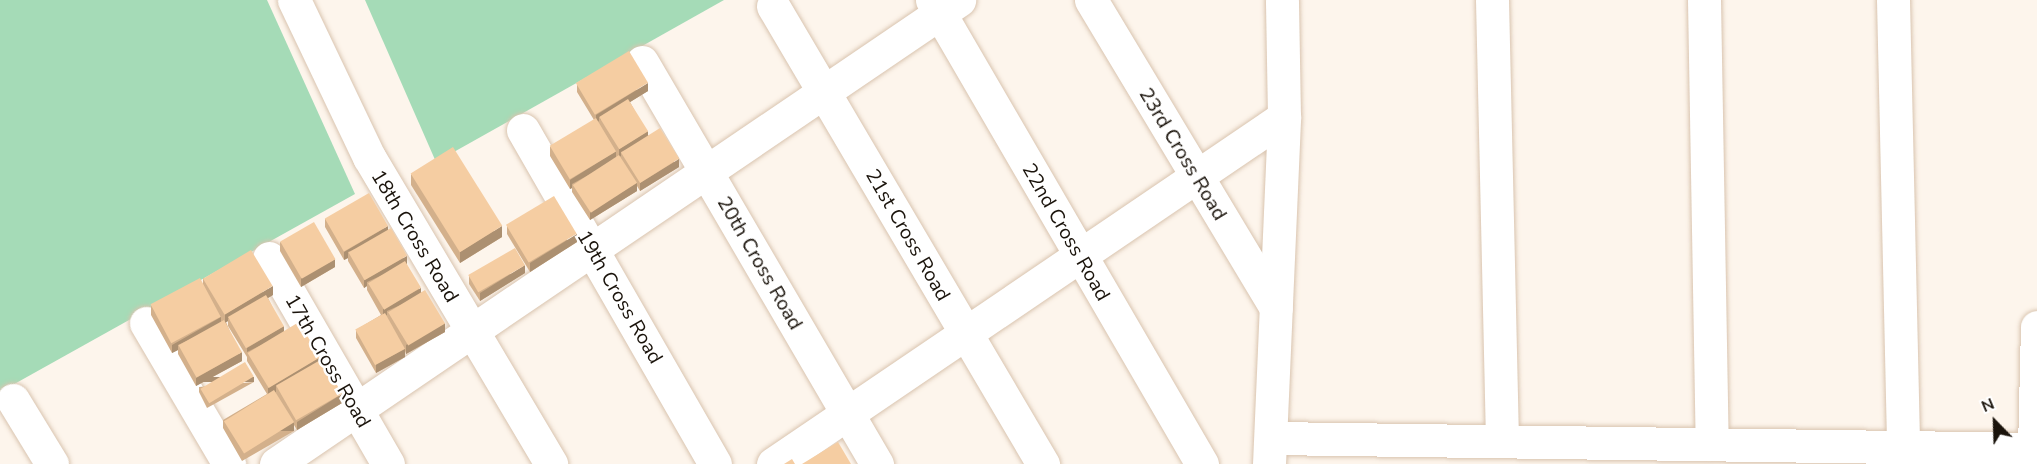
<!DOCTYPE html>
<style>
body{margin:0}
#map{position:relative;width:2037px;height:464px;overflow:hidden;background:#fdf5ec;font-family:"Nunito Sans",sans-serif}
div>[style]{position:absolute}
.green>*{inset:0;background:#a5dbb7}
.roads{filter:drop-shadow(0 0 2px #d9c4af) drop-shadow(0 0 2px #d9c4af)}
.street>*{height:33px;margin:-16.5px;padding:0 16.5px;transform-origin:16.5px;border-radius:16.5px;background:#fff}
.wall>*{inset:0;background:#d3b08b}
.shaded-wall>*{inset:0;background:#ac9071;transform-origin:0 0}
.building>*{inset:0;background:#f5cda2;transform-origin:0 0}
span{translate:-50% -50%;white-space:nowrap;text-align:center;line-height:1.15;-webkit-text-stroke:5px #fff;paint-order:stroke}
.street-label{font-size:20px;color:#1a130b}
.north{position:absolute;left:1965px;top:392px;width:60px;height:60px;-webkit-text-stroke:4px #fff;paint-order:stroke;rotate:337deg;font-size:16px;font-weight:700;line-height:24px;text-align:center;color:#1a130b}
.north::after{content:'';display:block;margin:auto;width:21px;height:27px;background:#1a130b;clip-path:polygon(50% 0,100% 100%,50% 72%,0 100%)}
</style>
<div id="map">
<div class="green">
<div style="clip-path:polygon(0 0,267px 0,355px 194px,0 392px)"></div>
<div style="clip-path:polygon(365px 0,724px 0,436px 162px)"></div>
</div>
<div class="roads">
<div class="street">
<div style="left:294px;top:0;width:174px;rotate:64.5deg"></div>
<div style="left:369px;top:157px;width:357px;rotate:59.3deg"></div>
<div style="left:932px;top:0;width:537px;rotate:59.81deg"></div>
<div style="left:1091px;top:0;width:359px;rotate:59deg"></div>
<div style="left:1492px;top:0;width:441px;rotate:88.7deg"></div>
<div style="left:1704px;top:0;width:444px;rotate:89deg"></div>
<div style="left:1893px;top:0;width:447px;rotate:88.7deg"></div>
<div style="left:773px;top:6px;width:532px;rotate:59.48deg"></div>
<div style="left:642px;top:62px;width:466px;rotate:59.7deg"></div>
<div style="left:523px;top:130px;width:385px;rotate:60.1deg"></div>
<div style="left:269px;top:258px;width:238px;rotate:60deg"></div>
<div style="left:146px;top:323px;width:164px;rotate:59.5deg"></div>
<div style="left:13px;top:400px;width:75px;rotate:58.6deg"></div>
<div style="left:1271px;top:438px;width:766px;rotate:0.82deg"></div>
<div style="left:2034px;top:449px;width:122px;rotate:-88.6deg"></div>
<div style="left:276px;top:464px;width:826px;rotate:-34.19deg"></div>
<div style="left:773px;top:464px;width:618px;rotate:-34.18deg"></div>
<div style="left:1269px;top:464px;width:347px;rotate:-87.5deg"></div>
<div style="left:1284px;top:117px;width:117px;rotate:-91deg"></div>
</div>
</div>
<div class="wall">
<div style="clip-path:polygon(577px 84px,648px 91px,630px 102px,648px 135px,679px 167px,640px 191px,637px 186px,637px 191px,590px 220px,572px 192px,572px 188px,570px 189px,550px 156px,550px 147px,594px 120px,577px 92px)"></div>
<div style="clip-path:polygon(411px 174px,502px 237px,460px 263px,411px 185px)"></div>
<div style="clip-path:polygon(325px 219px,388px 229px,421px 292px,445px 332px,406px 354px,405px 351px,405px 357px,376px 373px,356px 338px,356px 330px,381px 315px,367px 290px,367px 286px,364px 288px,348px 261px,348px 258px,344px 260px,325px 227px)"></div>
<div style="clip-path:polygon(507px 226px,577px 242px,530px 272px,507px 234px)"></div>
<div style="clip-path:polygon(280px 242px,335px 267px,301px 287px,280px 251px)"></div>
<div style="clip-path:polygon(525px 273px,480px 301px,469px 284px,469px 276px)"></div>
<div style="clip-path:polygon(203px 278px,273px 295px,268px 298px,284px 331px,320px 360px,342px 403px,297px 430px,294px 425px,294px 431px,242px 461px,223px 428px,223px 420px,267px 394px,247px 361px,247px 356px,247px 357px,228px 326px,228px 321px,226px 322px,242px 361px,196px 386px,178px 354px,178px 350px,172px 353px,151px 315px,151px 306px,203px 284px)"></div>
<div style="clip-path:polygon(254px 382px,207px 408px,199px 392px,199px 387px)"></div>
</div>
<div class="shaded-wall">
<div style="clip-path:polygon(648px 83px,648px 91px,601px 120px,599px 117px,599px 121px,596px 123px,596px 115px)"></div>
<div style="clip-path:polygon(648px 131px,648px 139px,621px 152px,621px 156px,619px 157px,619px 149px)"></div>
<div style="clip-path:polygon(616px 151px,616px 160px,572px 184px,572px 188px,570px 189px,570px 180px)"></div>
<div style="clip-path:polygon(679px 159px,679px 167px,640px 191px,640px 183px)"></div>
<div style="clip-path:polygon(637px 183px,637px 191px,590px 220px,590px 211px)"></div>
<div style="clip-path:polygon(388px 226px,388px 235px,348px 252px,348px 258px,344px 260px,344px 252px)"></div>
<div style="clip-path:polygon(502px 226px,502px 237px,460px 263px,460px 252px)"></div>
<div style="clip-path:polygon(577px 234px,577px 242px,530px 272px,530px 263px)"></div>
<div style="clip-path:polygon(407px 256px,407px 264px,367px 282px,367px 286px,364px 288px,364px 280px)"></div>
<div style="clip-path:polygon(335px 259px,335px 267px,301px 287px,301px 278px)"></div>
<div style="clip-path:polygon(525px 265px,525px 273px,480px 301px,480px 293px)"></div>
<div style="clip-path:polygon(273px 286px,273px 295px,230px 320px,228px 318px,228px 321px,225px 323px,225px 314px)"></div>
<div style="clip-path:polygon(421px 288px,421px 296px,387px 311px,387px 315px,383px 318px,383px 309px)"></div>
<div style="clip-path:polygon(221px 317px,221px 325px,178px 345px,178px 350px,172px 353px,172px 345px)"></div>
<div style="clip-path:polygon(445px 323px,445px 332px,406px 354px,406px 345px)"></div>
<div style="clip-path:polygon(284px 326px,284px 334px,247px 352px,247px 357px,247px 348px)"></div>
<div style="clip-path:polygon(405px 349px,405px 357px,376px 373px,376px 364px)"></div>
<div style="clip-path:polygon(242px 352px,242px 361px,196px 386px,196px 378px)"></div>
<div style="clip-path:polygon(320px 357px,320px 366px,276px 386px,276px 392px,268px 397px,268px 388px)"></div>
<div style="left:254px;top:377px;width:5px;height:54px;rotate:90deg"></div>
<div style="clip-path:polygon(342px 394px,342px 403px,297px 430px,297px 422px)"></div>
<div style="left:294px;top:422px;width:9px;height:60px;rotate:90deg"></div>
</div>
<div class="building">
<div style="left:629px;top:51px;width:37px;height:62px;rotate:59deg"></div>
<div style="left:628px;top:99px;width:38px;height:34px;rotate:58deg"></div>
<div style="left:596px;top:118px;width:39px;height:54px;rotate:59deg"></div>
<div style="left:660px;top:128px;width:36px;height:46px;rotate:58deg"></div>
<div style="left:453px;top:147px;width:93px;height:50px;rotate:58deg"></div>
<div style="left:619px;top:155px;width:33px;height:55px;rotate:57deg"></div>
<div style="left:369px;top:193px;width:38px;height:51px;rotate:60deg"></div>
<div style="left:554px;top:196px;width:44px;height:56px;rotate:59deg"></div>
<div style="left:314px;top:222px;width:43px;height:39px;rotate:60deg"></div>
<div style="left:391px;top:228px;width:32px;height:49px;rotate:60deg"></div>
<div style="left:515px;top:248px;width:20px;height:54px;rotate:60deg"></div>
<div style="left:251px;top:250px;width:42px;height:56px;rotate:59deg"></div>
<div style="left:405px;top:261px;width:31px;height:43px;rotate:59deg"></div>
<div style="left:200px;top:278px;width:44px;height:56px;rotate:62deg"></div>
<div style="left:425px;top:290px;width:39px;height:43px;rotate:59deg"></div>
<div style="left:266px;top:295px;width:36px;height:44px;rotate:60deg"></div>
<div style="left:385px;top:313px;width:41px;height:34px;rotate:61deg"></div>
<div style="left:224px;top:320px;width:37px;height:52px;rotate:61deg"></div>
<div style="left:299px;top:322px;width:41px;height:60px;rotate:59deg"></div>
<div style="left:322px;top:359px;width:40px;height:53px;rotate:60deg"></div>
<div style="left:245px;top:362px;width:17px;height:52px;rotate:59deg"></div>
<div style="left:274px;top:390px;width:38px;height:59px;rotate:58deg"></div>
<div style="clip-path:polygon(838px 442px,851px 464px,802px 464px)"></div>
<div style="clip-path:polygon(792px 459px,795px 464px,784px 464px)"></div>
</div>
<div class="street-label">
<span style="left:1183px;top:154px;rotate:59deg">23rd Cross Road</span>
<span style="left:1066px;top:232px;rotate:60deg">22nd Cross Road</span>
<span style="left:908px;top:235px;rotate:60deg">21st Cross Road</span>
<span style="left:415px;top:236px;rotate:59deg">18th Cross Road</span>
<span style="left:760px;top:263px;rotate:60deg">20th Cross Road</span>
<span style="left:620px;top:297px;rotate:60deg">19th Cross Road</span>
<span style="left:328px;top:361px;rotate:60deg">17th Cross Road</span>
</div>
<div class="north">N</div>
</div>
